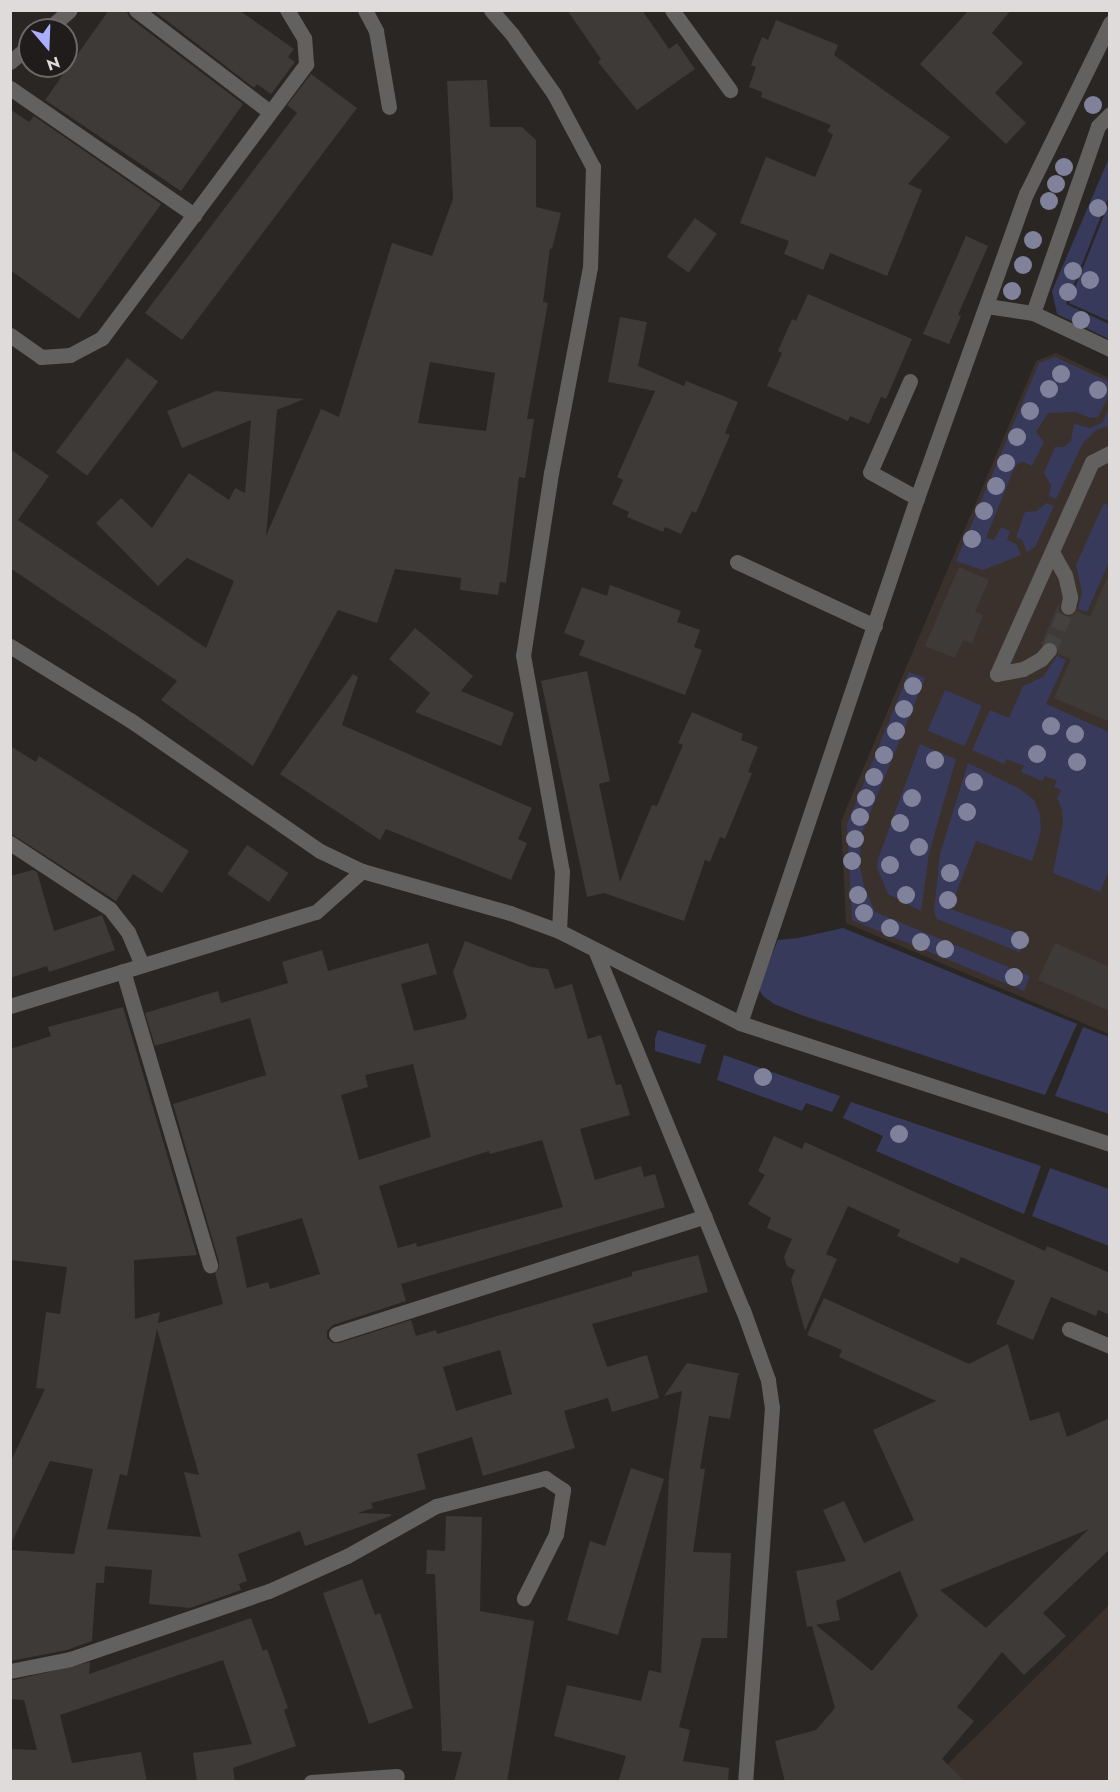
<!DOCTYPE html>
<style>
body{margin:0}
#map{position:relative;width:1120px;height:1792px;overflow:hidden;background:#2a2624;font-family:Jost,sans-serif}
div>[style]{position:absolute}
.built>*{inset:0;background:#3a312c}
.green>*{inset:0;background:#383a5c;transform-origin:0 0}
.building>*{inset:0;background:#3e3a38;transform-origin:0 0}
.minor-tunnel>*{height:15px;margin-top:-7.5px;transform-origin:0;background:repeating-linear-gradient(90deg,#45413f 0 15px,transparent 0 23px)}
.minor>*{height:15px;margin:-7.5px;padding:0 7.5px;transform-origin:7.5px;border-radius:7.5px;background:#626160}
.trees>*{width:18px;height:18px;margin:-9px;border-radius:50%;background:#80819a}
span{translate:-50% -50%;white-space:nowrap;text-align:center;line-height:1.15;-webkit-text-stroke:6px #201c1b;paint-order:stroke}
.frame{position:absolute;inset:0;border:12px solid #dedbda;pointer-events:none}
.north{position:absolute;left:18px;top:18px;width:60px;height:60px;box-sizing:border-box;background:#201c1b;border:2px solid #6c6867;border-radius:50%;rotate:161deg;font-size:16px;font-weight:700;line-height:24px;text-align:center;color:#dedbda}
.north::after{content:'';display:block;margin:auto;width:21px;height:27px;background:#abaffb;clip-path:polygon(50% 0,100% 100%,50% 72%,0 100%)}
</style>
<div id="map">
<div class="built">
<div style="clip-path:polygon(1056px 353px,1109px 378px,1109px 1034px,846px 923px,841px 821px,1036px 361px)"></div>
<div style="clip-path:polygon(1109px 1605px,1109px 1781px,931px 1782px,956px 1756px)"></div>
</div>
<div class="green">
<div style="clip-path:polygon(1109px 158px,1109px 196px,1066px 304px,1109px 324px,1109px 339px,1057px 314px,1052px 291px)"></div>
<div style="clip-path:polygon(1109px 203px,1110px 321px,1109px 321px,1069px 303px)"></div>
<div style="clip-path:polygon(1055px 357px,1109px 382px,1109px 395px,1098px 417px,1090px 418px,1076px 412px,1048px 413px,1036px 432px,1044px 442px,1032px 466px,1024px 462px,1018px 463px,1013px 471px,986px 538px,994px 540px,1001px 527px,1010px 531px,1007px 540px,1016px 544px,1021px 555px,983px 570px,956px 561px,1039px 363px)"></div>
<div style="clip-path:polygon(1109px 409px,1109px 426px,1096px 430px,1083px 443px,1056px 499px,1049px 496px,1051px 485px,1044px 473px,1055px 447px,1064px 447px,1071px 441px,1074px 424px,1090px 428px,1102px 423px)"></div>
<div style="clip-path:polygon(1046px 503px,1054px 506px,1035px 547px,1027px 552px,1022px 540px,1016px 537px,1025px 512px,1037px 511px)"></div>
<div style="clip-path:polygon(1104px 503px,1109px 506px,1109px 562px,1087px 612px,1078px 609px,1082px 592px,1076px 565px)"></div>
<div style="clip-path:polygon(1057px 656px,1066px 660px,1046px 704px,1109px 732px,1109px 870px,1100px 892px,1053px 873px,1063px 823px,1062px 809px,1057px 798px,1061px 790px,1054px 787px,1057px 781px,1045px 776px,1042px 781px,1021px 772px,1024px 766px,1007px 759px,1004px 764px,972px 750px,990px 710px,1009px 718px,1023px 686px,1043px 677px)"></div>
<div style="clip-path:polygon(909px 672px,925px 678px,861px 835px,860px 867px,864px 886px,875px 912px,1030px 976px,1024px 991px,852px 920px,847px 824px)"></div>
<div style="left:945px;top:690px;width:40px;height:44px;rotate:23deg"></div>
<div style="clip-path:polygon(920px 744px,956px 759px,929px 853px,921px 911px,888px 894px,877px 868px,878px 859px)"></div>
<div style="clip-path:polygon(968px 763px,1020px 789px,1034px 800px,1040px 814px,1041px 831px,1032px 861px,976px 841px,950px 909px,1026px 936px,1028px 942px,1019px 952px,937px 919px,934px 912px,940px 854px)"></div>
<div style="clip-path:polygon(843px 928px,1077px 1024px,1045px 1095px,804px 1016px,774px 1004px,763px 996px,758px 988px,778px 940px,798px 938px)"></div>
<div style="clip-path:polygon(1083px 1027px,1109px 1037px,1109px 1114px,1055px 1096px)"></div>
<div style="clip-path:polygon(658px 1030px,706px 1045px,700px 1064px,655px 1051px,655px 1039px)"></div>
<div style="clip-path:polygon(724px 1055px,840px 1096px,832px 1112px,806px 1103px,802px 1111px,717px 1080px)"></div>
<div style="clip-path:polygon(851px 1102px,1041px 1166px,1024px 1214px,876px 1151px,883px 1136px,843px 1118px)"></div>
<div style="clip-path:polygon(1050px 1168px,1109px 1189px,1109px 1246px,1032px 1216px)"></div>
</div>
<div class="building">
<div style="clip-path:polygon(109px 10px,126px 10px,130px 18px,243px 104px,181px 191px,45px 100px)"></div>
<div style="clip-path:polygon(153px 10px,239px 10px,294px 49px,288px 57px,295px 62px,271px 94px,257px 84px,254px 88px)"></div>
<div style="clip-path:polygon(567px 10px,642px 10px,669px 49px,677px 43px,695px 69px,637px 110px,598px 62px,601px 59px)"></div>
<div style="clip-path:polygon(969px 10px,1011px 10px,992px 33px,1023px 63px,995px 93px,1026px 123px,1006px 144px,920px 64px)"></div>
<div style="clip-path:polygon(776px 20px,838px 45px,834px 55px,950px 137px,908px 184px,922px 190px,887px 276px,830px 253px,823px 270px,784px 254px,789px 241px,740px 223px,766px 157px,815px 177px,833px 135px,827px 131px,831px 125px,761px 97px,762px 92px,749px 87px,756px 67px,751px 65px,762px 37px,768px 40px)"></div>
<div style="clip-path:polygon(311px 74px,357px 108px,182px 340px,145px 313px,297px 113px,287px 105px)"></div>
<div style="clip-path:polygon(evenodd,487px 80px,490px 127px,522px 127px,536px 140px,536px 207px,561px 213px,552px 249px,550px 248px,543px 302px,548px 303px,527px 419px,534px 419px,525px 478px,519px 477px,506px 583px,500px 582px,498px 595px,460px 590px,461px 578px,395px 569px,377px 623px,338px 610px,253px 766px,161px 700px,177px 681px,10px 568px,10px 449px,49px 476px,18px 520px,206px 648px,234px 581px,187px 558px,158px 586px,96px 523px,121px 498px,152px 528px,189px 473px,229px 500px,235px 488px,245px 493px,251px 420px,182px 448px,167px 411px,216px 391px,304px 399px,277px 410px,266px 536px,321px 409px,339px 417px,392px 243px,432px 256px,453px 199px,447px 81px,487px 80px,430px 362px,495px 373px,486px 431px,418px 423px,430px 362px)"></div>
<div style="clip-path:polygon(10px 109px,29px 122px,34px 116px,161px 204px,79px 319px,10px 270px)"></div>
<div style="left:695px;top:218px;width:27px;height:48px;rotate:36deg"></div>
<div style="clip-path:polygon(966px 236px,988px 246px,958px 315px,961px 316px,949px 344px,923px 334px)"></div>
<div style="clip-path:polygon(808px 294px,912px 339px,886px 399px,881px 397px,869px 424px,850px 416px,848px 421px,767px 386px,782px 353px,778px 351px,792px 319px,796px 321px)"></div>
<div style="clip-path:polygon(620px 317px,647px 322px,638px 366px,684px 386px,686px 381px,738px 402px,725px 433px,730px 435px,696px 513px,692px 511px,681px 534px,665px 527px,663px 532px,627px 517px,629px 512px,612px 504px,623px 480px,617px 477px,655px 391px,608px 382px)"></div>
<div style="left:127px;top:358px;width:39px;height:118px;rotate:37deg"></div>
<div style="clip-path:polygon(959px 567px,989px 580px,975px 612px,983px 615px,972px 643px,963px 640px,955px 658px,925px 646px)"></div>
<div style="clip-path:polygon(1110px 572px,1110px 722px,1054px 698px,1071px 659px,1058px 654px,1058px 646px,1052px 641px,1041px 645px,1059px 603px,1059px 611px,1066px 616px,1072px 616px,1077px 611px,1090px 617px)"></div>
<div style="clip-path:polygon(610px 585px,681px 611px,677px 622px,700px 630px,694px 647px,702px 650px,685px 695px,579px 655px,585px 641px,564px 633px,582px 587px,607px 596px)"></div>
<div style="clip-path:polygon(415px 628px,473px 676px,461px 691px,514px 713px,501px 746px,415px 712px,430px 693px,389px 659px)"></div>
<div style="clip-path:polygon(587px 671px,610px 781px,599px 784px,620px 882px,652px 805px,657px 806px,683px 745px,678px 743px,692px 712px,743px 734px,741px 740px,758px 747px,748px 772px,752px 773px,725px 839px,720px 837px,710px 862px,705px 860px,684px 921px,604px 893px,587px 897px,541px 681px)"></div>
<div style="clip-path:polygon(353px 674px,358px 677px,342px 725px,532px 808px,518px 839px,527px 843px,511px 880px,386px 829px,380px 840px,280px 774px)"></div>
<div style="clip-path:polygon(10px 746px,36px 762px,39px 756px,189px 851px,162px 893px,133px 874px,116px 901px,10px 833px)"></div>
<div style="left:247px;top:845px;width:50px;height:35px;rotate:34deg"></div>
<div style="clip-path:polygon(33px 870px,37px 872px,54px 931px,102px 915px,115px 950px,49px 972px,47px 966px,10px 978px,10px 876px)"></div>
<div style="clip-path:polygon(evenodd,465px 941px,531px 967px,548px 969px,555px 989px,572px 984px,588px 1039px,601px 1035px,616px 1085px,621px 1084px,630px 1115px,580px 1129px,595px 1180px,641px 1166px,644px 1177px,655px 1174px,665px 1207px,401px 1284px,406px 1301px,333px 1325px,327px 1331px,327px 1338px,333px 1343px,339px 1343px,411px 1320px,416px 1336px,436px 1330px,437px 1334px,632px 1276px,632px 1272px,698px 1255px,708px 1292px,592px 1324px,607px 1367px,647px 1355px,659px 1398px,612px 1412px,608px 1398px,564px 1411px,575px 1448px,483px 1476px,472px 1437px,417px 1454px,426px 1489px,371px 1503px,373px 1508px,358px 1513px,391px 1514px,391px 1516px,305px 1546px,300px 1531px,238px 1554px,247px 1581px,239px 1584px,241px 1590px,190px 1608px,149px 1604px,152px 1570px,105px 1566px,104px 1583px,96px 1583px,92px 1641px,67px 1650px,10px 1661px,10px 1550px,74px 1554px,93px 1469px,50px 1461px,10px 1546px,10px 1463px,45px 1389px,36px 1388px,46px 1312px,60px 1314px,67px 1267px,10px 1260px,10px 1049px,51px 1036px,48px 1027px,123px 1007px,197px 1255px,134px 1260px,135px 1319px,160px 1312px,158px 1323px,223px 1304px,215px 1273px,219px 1268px,219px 1262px,173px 1104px,266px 1075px,250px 1018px,155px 1046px,145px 1013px,218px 991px,221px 1003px,288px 983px,282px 962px,322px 950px,328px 971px,428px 943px,437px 974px,401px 984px,414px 1031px,465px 1019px,467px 1015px,453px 972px,465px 941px,413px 1064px,431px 1137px,359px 1160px,341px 1095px,368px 1087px,365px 1075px,413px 1064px,465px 941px,542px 1140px,563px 1207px,417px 1247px,416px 1243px,398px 1248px,379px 1186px,489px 1151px,490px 1154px,542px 1140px,465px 941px,302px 1218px,320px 1274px,270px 1289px,268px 1282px,247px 1288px,236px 1237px,302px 1218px,465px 941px,157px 1329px,199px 1475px,184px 1472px,201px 1537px,107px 1529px,120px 1474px,127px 1476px,157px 1329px,465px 941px,500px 1350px,512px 1394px,456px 1411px,443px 1367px,500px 1350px)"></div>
<div style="clip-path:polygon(1055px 943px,1110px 967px,1110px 1011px,1038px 980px)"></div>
<div style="clip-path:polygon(774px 1136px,802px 1149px,805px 1142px,1045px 1251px,1047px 1246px,1110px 1273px,1110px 1315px,1098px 1310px,1096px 1316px,1051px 1297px,1033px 1340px,996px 1324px,1015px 1281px,961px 1257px,958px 1264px,897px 1236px,900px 1230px,848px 1206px,826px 1254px,837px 1259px,805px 1331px,791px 1280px,795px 1270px,787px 1266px,784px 1257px,792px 1239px,767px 1228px,771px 1218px,748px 1204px,765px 1175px,758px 1171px)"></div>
<div style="clip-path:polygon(evenodd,824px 1298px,969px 1364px,1008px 1344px,1030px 1421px,1059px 1412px,1067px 1437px,1110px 1418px,1110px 1549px,1043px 1613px,1066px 1636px,1024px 1675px,1002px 1652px,957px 1707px,974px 1721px,942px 1759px,965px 1782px,785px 1782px,775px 1741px,816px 1730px,835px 1708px,812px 1626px,807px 1627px,796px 1571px,846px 1561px,823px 1510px,844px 1501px,864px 1543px,914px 1520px,873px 1430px,936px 1401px,839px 1357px,842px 1350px,807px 1335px,824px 1298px,1089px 1529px,986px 1628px,940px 1590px,1089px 1529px,824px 1298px,900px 1571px,918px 1616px,872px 1671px,816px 1625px,840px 1620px,836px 1601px,900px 1571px)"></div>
<div style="clip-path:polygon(687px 1363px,741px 1374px,738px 1375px,730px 1419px,709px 1416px,700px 1469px,705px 1469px,693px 1552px,731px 1553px,727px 1638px,702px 1638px,679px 1727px,690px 1730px,683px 1761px,729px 1768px,728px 1782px,618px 1782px,626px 1756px,554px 1736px,567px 1685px,641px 1701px,649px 1670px,661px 1673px,669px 1474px,682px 1391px,664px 1396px)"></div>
<div style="clip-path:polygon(631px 1468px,664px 1479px,618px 1635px,567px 1620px,590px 1541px,605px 1546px)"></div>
<div style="clip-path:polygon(446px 1516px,482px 1517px,480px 1611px,534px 1621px,507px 1782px,454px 1782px,462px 1752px,442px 1751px,435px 1574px,426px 1574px,427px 1550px,445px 1551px)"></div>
<div style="clip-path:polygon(362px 1579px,375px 1615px,380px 1613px,413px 1708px,369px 1724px,323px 1593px)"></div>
<div style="clip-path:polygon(251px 1618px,263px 1651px,267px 1649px,288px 1708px,284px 1710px,296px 1746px,233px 1768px,235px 1782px,197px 1782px,193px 1753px,252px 1744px,223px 1660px,60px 1715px,72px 1763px,141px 1752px,147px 1782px,10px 1782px,10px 1749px,37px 1750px,24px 1700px,10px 1699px,10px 1681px,90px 1662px,89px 1674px)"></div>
</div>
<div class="minor-tunnel">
<div style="left:1049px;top:650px;width:47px;rotate:-66.2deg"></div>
</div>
<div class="minor">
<div style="left:136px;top:10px;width:168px;rotate:37.3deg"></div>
<div style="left:365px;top:10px;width:24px;rotate:62deg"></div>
<div style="left:376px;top:31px;width:77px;rotate:80.3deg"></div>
<div style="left:491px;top:10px;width:32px;rotate:49deg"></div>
<div style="left:512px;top:34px;width:73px;rotate:55deg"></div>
<div style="left:554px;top:94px;width:83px;rotate:61.9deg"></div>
<div style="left:593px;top:167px;width:100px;rotate:91.7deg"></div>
<div style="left:590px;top:267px;width:210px;rotate:100.7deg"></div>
<div style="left:551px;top:473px;width:184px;rotate:98.7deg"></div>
<div style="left:523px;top:655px;width:219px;rotate:79.8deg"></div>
<div style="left:562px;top:871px;width:60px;rotate:92.9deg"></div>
<div style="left:672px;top:10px;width:99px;rotate:54.1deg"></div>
<div style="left:47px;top:30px;width:30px;rotate:-41deg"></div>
<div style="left:10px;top:62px;width:26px;rotate:-40deg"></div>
<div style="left:10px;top:88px;width:224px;rotate:34.6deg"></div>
<div style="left:987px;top:306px;width:47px;rotate:8.7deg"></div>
<div style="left:1033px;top:313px;width:85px;rotate:25.1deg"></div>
<div style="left:1033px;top:313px;width:198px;rotate:-70.8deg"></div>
<div style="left:1098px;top:126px;width:17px;rotate:-45deg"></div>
<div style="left:10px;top:335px;width:38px;rotate:35deg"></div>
<div style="left:41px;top:357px;width:29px;rotate:-4deg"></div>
<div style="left:70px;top:355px;width:36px;rotate:-28deg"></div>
<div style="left:102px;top:338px;width:342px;rotate:-53.3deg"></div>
<div style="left:306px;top:64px;width:26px;rotate:-94deg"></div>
<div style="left:304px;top:38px;width:33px;rotate:-121deg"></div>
<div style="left:910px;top:381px;width:99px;rotate:113.7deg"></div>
<div style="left:870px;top:472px;width:54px;rotate:29deg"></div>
<div style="left:1052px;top:552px;width:26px;rotate:61deg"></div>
<div style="left:1065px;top:575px;width:23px;rotate:77deg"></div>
<div style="left:1070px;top:597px;width:10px;rotate:101deg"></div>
<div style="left:737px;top:562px;width:152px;rotate:24.9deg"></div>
<div style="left:10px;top:646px;width:141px;rotate:31.7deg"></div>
<div style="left:130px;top:720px;width:231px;rotate:34.6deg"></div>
<div style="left:320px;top:851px;width:47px;rotate:25.5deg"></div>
<div style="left:362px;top:871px;width:154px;rotate:15.8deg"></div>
<div style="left:510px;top:913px;width:52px;rotate:20.2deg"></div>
<div style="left:559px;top:931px;width:203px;rotate:26.9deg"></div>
<div style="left:740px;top:1023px;width:389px;rotate:18.1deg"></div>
<div style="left:997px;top:674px;width:232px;rotate:-65.9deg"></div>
<div style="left:1092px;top:462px;width:20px;rotate:-27deg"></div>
<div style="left:997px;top:674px;width:26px;rotate:-11deg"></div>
<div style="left:1023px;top:669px;width:21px;rotate:-29deg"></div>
<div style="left:1041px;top:659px;width:12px;rotate:-48deg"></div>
<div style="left:10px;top:843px;width:120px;rotate:33.4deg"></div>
<div style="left:110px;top:909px;width:29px;rotate:52deg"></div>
<div style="left:128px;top:932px;width:36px;rotate:67deg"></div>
<div style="left:595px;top:950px;width:389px;rotate:67.7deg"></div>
<div style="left:743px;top:1310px;width:74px;rotate:70.3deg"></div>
<div style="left:768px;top:1380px;width:27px;rotate:82deg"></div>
<div style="left:772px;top:1407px;width:376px;rotate:94.1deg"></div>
<div style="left:123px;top:971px;width:307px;rotate:73.5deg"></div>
<div style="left:10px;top:1006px;width:320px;rotate:-17.1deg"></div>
<div style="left:316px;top:912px;width:62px;rotate:-41.7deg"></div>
<div style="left:740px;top:1023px;width:554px;rotate:-71.37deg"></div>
<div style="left:917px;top:498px;width:323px;rotate:-70.3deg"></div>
<div style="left:1026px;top:194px;width:191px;rotate:-63.8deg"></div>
<div style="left:1069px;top:1329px;width:44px;rotate:22.5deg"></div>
<div style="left:336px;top:1334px;width:387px;rotate:-17.7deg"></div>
<div style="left:10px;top:1671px;width:61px;rotate:-11.3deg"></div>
<div style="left:70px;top:1659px;width:210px;rotate:-18.9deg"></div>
<div style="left:269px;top:1591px;width:85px;rotate:-24.2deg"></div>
<div style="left:347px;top:1556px;width:102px;rotate:-29.3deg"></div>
<div style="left:436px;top:1506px;width:113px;rotate:-14.4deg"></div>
<div style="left:545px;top:1478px;width:22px;rotate:34deg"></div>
<div style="left:563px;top:1490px;width:45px;rotate:99deg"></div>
<div style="left:556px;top:1534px;width:72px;rotate:116.6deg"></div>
<div style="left:311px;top:1782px;width:86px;rotate:-4deg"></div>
</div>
<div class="trees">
<div style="left:1093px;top:105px"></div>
<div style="left:1064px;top:167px"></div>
<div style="left:1056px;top:184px"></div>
<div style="left:1049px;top:201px"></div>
<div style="left:1098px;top:208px"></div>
<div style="left:1033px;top:240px"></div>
<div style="left:1023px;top:265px"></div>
<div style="left:1073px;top:271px"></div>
<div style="left:1090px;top:280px"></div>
<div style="left:1012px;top:291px"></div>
<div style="left:1068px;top:292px"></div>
<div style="left:1081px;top:320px"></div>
<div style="left:1061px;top:374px"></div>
<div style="left:1049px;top:389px"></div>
<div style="left:1098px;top:390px"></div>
<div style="left:1030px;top:411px"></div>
<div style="left:1017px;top:437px"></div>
<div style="left:1006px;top:463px"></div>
<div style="left:996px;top:486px"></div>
<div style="left:984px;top:511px"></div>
<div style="left:972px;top:539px"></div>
<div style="left:913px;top:686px"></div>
<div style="left:904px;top:709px"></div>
<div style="left:1051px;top:726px"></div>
<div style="left:896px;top:731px"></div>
<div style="left:1075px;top:734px"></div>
<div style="left:1037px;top:754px"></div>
<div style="left:884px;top:755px"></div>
<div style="left:935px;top:760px"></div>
<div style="left:1077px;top:762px"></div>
<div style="left:874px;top:777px"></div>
<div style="left:974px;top:782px"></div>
<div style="left:866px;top:798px"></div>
<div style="left:912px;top:798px"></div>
<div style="left:967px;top:812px"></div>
<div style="left:860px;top:817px"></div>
<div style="left:900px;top:823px"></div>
<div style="left:855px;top:839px"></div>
<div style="left:919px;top:847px"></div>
<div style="left:852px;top:861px"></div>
<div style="left:890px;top:865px"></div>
<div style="left:950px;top:873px"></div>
<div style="left:858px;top:895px"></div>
<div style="left:906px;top:895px"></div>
<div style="left:948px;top:900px"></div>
<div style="left:864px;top:913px"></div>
<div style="left:890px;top:928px"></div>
<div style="left:1020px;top:940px"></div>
<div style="left:921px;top:942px"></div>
<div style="left:945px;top:949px"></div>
<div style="left:1014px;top:977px"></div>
<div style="left:763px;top:1077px"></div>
<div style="left:899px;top:1134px"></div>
</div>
<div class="frame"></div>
<div class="north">N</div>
</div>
